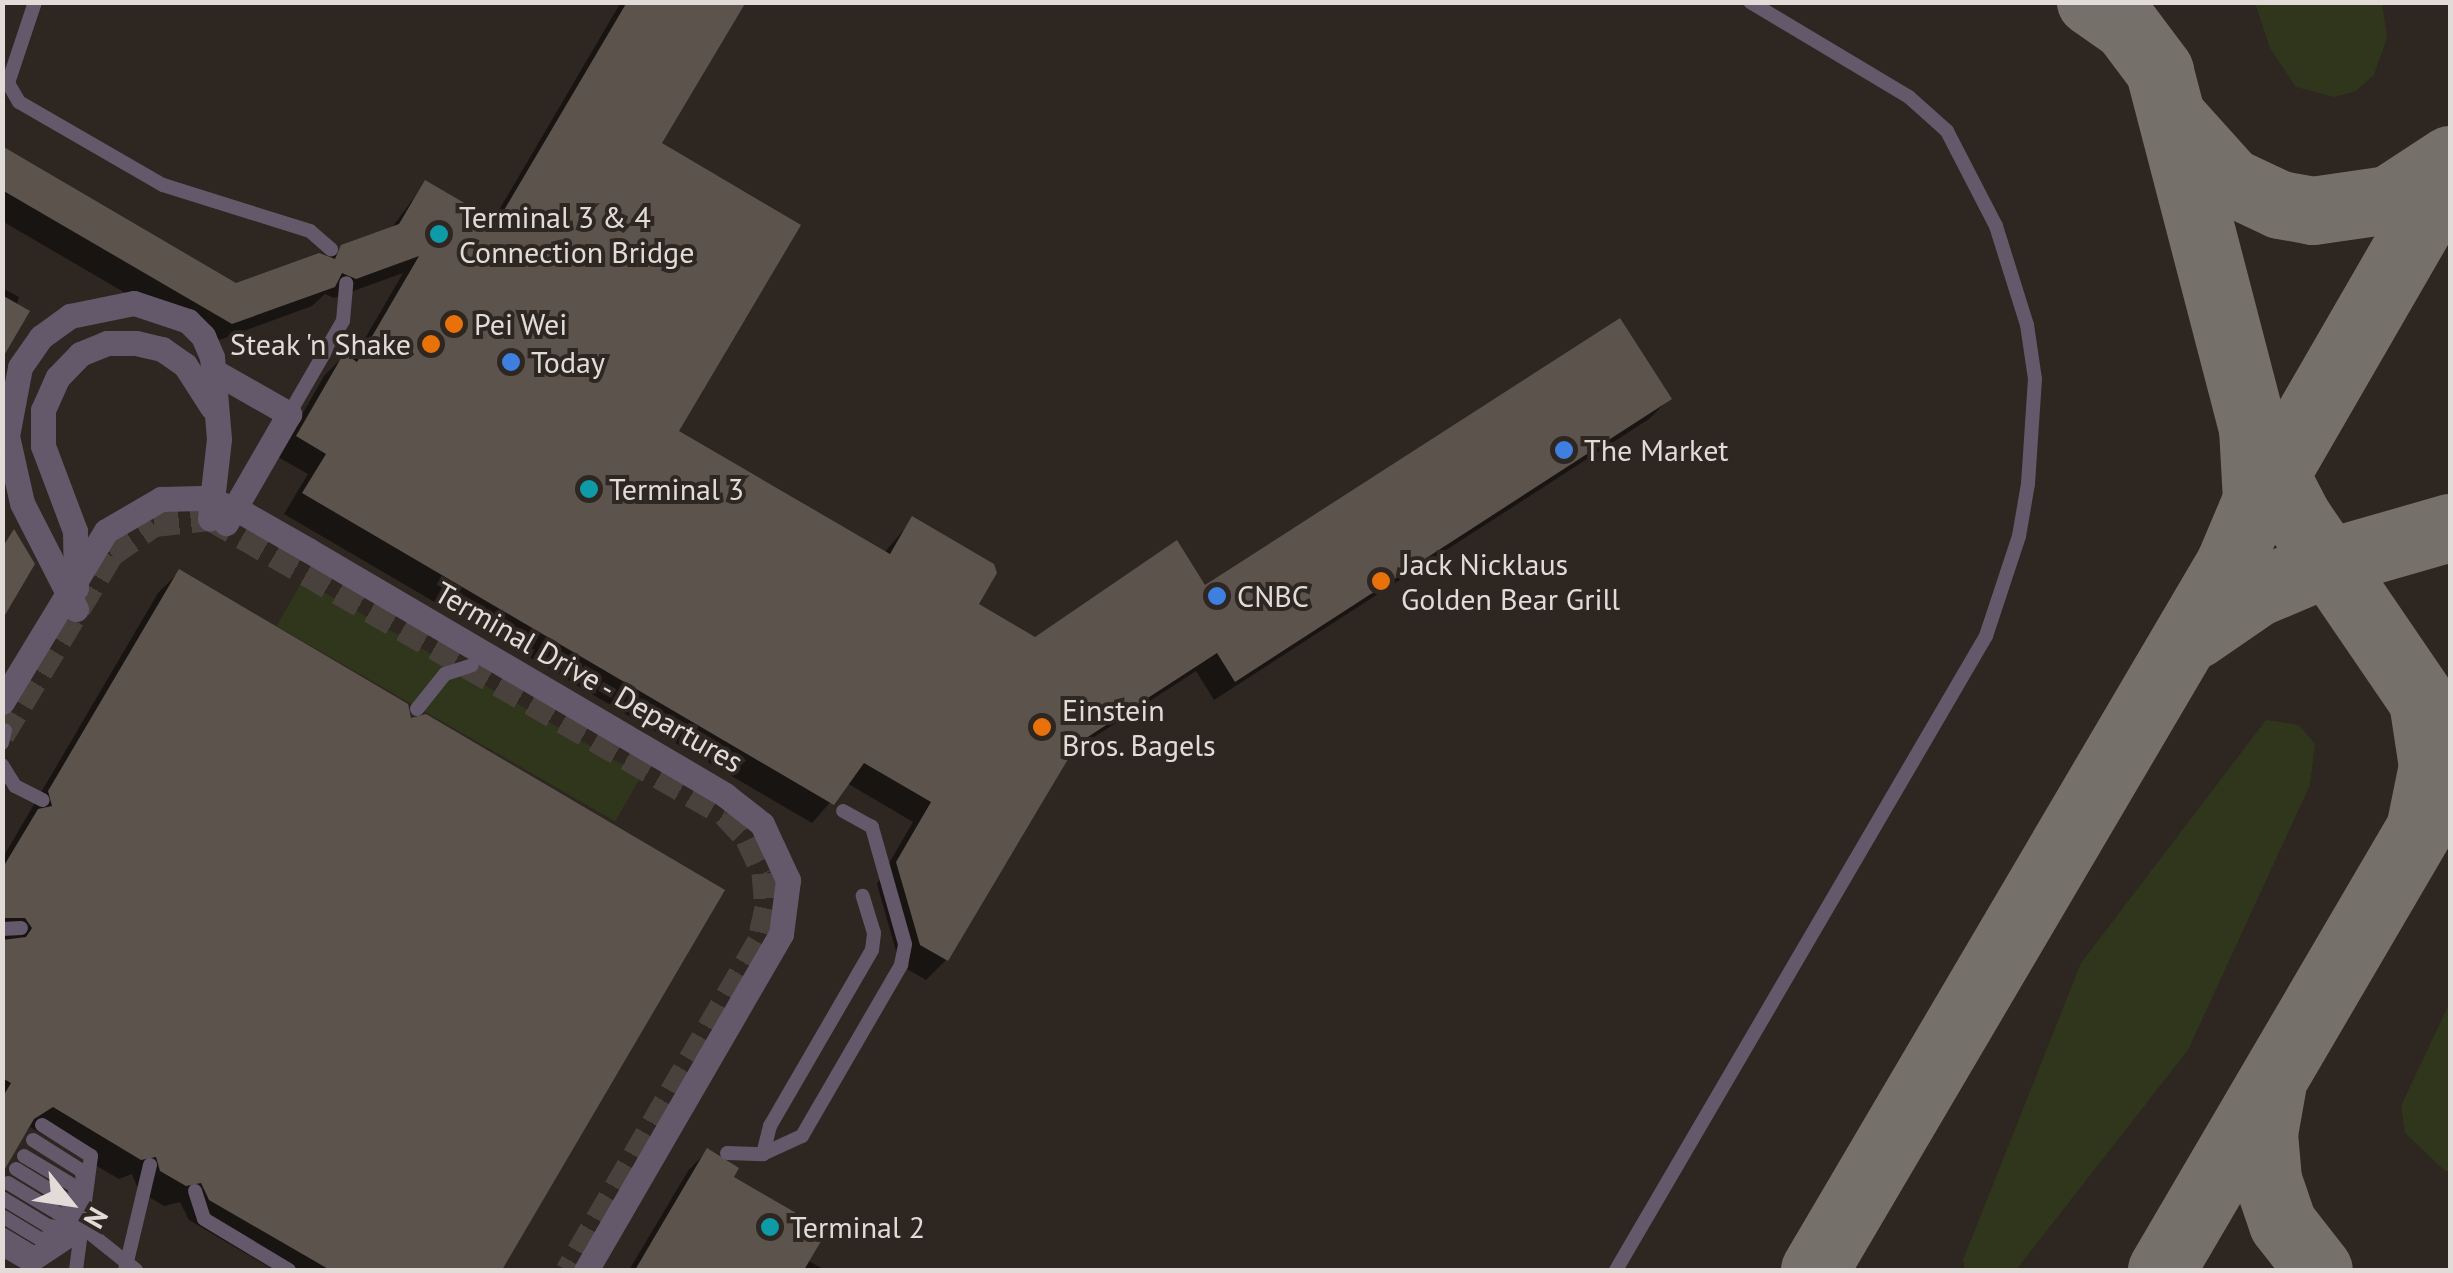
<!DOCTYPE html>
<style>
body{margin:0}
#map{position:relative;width:2453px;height:1273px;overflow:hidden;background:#2e2621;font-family:"PT Sans",sans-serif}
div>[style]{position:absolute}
.green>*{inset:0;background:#2f361c;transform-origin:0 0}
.shadow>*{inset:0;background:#0007}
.taxiway>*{height:68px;margin:-34px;padding:0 34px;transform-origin:34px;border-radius:34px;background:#76706b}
.building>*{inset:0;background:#5c534d}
.tertiary-tunnel>*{height:25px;margin-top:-12.5px;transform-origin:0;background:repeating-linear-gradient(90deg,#49413c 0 25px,transparent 0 37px)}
.service>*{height:14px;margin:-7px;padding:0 7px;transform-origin:7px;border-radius:7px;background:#64586b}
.minor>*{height:25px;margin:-12.5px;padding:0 12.5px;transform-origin:12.5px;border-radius:12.5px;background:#64586b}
.service-bridge>*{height:14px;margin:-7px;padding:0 7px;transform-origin:7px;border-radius:7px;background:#64586b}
.tertiary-bridge>*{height:25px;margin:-12.5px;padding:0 12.5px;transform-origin:12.5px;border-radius:12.5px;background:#64586b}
.dots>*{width:28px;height:28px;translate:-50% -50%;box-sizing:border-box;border:5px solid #2e2621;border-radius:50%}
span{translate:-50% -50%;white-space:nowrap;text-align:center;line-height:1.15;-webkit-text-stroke:8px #2e2621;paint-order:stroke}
.poi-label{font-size:30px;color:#e1dcd8}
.left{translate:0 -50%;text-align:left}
.right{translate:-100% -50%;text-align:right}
.street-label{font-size:30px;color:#e1dcd8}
.frame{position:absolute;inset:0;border:5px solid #e1dcd8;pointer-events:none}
.north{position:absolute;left:20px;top:1153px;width:100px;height:100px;-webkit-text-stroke:8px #2e2621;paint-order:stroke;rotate:120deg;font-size:28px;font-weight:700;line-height:40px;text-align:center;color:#e1dcd8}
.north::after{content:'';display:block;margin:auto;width:35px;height:45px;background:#e1dcd8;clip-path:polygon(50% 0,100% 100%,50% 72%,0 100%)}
</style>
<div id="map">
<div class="green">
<div style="clip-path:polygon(2255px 3px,2382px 3px,2387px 38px,2374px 75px,2356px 91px,2334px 97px,2296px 87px,2270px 48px)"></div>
<div style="left:303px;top:580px;width:391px;height:53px;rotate:30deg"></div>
<div style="clip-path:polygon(2266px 720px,2299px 725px,2315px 744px,2310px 785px,2188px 1050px,2016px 1270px,1965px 1270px,1963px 1260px,2081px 963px)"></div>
<div style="clip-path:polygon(2450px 1002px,2450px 1171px,2445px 1171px,2405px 1133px,2401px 1106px)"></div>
</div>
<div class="shadow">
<div style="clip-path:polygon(621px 2px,742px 2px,659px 144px,675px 432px,884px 553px,913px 519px,976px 605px,1035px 640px,1204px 589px,1669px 399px,1649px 419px,1214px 700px,1196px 671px,1068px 754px,946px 960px,926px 980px,900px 965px,877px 884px,913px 822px,847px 783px,812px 823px,284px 514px,308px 474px,278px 457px,324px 376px,344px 356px,352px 361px,403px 273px,334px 298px,325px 294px,312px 306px,211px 343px,2px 221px,2px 149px,236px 286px,330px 259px,342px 247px,390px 230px,425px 183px,492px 222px)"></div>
<div style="clip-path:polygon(2px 288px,19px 297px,2px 354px)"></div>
<div style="clip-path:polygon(179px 572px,409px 721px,721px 891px,499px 1270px,274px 1270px,189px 1220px,180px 1202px,164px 1206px,139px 1191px,132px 1174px,119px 1179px,30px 1127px,2px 1169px,2px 859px,158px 593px)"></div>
<div style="clip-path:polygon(707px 1151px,807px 1260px,825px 1270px,629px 1270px,688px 1171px)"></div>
</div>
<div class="taxiway">
<div style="left:2177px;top:122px;width:81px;rotate:48deg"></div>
<div style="left:2231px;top:182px;width:54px;rotate:25.1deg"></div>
<div style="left:2280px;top:205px;width:34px;rotate:10deg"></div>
<div style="left:2313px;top:211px;width:77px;rotate:-8.2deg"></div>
<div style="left:2389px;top:200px;width:73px;rotate:-33.3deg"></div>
<div style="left:2259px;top:443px;width:85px;rotate:62.5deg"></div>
<div style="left:2298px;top:518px;width:222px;rotate:55.7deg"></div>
<div style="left:2423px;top:701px;width:66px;rotate:81.3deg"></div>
<div style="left:2433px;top:766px;width:60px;rotate:101.5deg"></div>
<div style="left:2258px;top:506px;width:384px;rotate:-60deg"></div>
<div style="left:2196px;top:635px;width:74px;rotate:-34.5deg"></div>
<div style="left:2257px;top:593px;width:77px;rotate:-22.9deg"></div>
<div style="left:2328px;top:563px;width:127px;rotate:-16deg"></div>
<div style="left:2272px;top:1089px;width:46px;rotate:100.1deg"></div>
<div style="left:2264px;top:1134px;width:46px;rotate:85deg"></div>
<div style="left:2268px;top:1180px;width:46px;rotate:71.2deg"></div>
<div style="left:2283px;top:1224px;width:58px;rotate:52deg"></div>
<div style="left:1815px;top:1270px;width:819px;rotate:-59.55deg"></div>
<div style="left:2230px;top:564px;width:69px;rotate:-67.1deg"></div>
<div style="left:2257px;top:500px;width:71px;rotate:-93.2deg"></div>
<div style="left:2253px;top:429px;width:370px;rotate:-104.6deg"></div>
<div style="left:2160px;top:71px;width:55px;rotate:-126.9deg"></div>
<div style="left:2127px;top:27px;width:44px;rotate:-145.2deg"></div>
<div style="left:2162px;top:1270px;width:570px;rotate:-59.66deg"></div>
</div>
<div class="building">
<div style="clip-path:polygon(627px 2px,746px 2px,662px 143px,801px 225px,679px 431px,890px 554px,912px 516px,994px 564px,997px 573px,979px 604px,1035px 637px,1177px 540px,1205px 585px,1620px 318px,1672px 399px,1235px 682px,1217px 653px,1077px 744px,948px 961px,920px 945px,896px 862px,931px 802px,864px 763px,834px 805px,302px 493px,326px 454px,296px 436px,344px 353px,357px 362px,419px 256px,356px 279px,342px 273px,335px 287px,232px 324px,2px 190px,2px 146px,236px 283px,319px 253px,335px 259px,341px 245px,399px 224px,425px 180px,497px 222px)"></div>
<div style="clip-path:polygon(2px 295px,30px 311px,2px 359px)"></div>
<div style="clip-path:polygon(14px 529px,35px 564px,2px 620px,2px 548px)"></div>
<div style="clip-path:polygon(179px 569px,408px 704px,411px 718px,426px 714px,725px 890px,502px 1270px,330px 1270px,209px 1200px,201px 1183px,186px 1186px,160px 1171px,156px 1157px,141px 1160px,53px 1107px,34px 1119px,2px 1174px,2px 1098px,11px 1083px,2px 1078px,2px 940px,26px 937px,32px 928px,25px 918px,2px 918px,2px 869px,38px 809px,52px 806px,48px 791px)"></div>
<div style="clip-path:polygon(707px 1148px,739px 1168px,734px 1177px,827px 1231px,804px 1270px,635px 1270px)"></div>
</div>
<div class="tertiary-tunnel">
<div style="left:2px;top:735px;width:211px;rotate:-58.9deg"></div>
<div style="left:111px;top:554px;width:52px;rotate:-34.9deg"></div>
<div style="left:154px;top:524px;width:56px;rotate:-6.1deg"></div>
<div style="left:210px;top:518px;width:594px;rotate:29.89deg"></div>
<div style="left:725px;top:814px;width:34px;rotate:47deg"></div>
<div style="left:748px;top:839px;width:38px;rotate:65deg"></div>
<div style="left:764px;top:873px;width:35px;rotate:85deg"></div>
<div style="left:767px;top:908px;width:35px;rotate:103deg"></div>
<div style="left:759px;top:942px;width:380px;rotate:120.2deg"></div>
</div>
<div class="service">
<div style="left:35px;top:2px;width:85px;rotate:108.4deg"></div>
<div style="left:8px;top:83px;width:22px;rotate:60deg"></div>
<div style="left:19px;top:102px;width:166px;rotate:30deg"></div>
<div style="left:163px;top:185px;width:154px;rotate:17.4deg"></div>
<div style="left:310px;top:231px;width:28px;rotate:41deg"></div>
<div style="left:289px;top:414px;width:108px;rotate:-59.9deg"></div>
<div style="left:343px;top:321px;width:38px;rotate:-85deg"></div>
<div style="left:417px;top:709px;width:45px;rotate:-51.3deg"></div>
<div style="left:445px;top:674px;width:28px;rotate:-18deg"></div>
<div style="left:2px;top:743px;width:13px;rotate:-77deg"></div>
<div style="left:2px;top:765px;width:25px;rotate:58deg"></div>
<div style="left:15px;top:786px;width:31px;rotate:27deg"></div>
<div style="left:2px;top:929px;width:19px;rotate:-3deg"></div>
<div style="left:42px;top:1125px;width:58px;rotate:32.3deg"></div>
<div style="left:91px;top:1156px;width:115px;rotate:97.5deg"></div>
<div style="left:33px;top:1140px;width:58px;rotate:32.3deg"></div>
<div style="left:82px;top:1171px;width:13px;rotate:86deg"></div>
<div style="left:727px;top:1153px;width:36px;rotate:2deg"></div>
<div style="left:763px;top:1154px;width:43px;rotate:-24.8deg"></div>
<div style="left:802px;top:1136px;width:198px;rotate:-59.9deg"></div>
<div style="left:901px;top:965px;width:21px;rotate:-79deg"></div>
<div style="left:905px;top:944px;width:122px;rotate:-105.8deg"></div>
<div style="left:872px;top:827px;width:33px;rotate:-151deg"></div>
<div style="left:763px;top:1154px;width:29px;rotate:-76deg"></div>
<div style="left:770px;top:1126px;width:203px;rotate:-59.9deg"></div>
<div style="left:872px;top:950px;width:17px;rotate:-83deg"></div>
<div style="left:874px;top:933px;width:39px;rotate:-107deg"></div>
<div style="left:24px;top:1156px;width:58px;rotate:31deg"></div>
<div style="left:74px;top:1186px;width:34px;rotate:75deg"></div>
<div style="left:16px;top:1169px;width:57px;rotate:31.5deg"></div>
<div style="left:65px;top:1199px;width:22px;rotate:56deg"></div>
<div style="left:8px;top:1183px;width:91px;rotate:31.1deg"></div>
<div style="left:86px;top:1230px;width:64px;rotate:38.7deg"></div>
<div style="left:195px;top:1191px;width:29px;rotate:72deg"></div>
<div style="left:204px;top:1219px;width:99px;rotate:31deg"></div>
<div style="left:2px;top:1198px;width:54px;rotate:31.3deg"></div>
<div style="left:48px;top:1226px;width:32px;rotate:5deg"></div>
<div style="left:2px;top:1216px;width:44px;rotate:31.2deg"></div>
<div style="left:40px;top:1239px;width:32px;rotate:-11deg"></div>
<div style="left:2px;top:1234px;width:37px;rotate:31deg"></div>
<div style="left:34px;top:1253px;width:17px;rotate:-25deg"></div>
<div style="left:2px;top:1249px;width:34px;rotate:30deg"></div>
<div style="left:32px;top:1266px;width:65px;rotate:-33.7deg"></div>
<div style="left:1616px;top:1270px;width:734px;rotate:-59.73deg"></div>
<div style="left:1986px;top:636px;width:105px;rotate:-71.7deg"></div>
<div style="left:2019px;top:536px;width:53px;rotate:-80.2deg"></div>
<div style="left:2028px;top:484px;width:105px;rotate:-86.2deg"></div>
<div style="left:2035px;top:379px;width:55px;rotate:-98.4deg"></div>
<div style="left:2027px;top:325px;width:104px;rotate:-107.4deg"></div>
<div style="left:1996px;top:226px;width:107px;rotate:-117.3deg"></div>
<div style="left:1947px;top:131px;width:51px;rotate:-138.2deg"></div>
<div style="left:1909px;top:97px;width:185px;rotate:-149.1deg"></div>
</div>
<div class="minor">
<div style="left:212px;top:370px;width:89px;rotate:29.7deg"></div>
<div style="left:289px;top:414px;width:126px;rotate:120deg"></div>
<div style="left:76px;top:588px;width:57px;rotate:-91deg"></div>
<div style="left:75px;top:531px;width:91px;rotate:-110.6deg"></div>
<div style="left:43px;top:446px;width:36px;rotate:-90deg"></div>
<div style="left:43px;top:410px;width:36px;rotate:-66deg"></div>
<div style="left:58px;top:377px;width:32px;rotate:-46deg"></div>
<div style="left:80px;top:354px;width:29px;rotate:-22deg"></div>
<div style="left:107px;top:343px;width:29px"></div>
<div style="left:136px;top:343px;width:27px;rotate:13deg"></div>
<div style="left:162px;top:349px;width:28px;rotate:35deg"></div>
<div style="left:185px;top:365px;width:50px;rotate:57.3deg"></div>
<div style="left:76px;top:609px;width:119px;rotate:-117deg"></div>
<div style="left:22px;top:503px;width:69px;rotate:-102.6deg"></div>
<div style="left:7px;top:436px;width:70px;rotate:-79.3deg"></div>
<div style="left:20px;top:367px;width:37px;rotate:-55deg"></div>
<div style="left:41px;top:337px;width:36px;rotate:-36deg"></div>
<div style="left:70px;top:316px;width:65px;rotate:-11.5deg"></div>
<div style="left:134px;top:303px;width:57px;rotate:18.4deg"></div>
<div style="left:188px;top:321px;width:21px;rotate:45deg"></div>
<div style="left:203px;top:336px;width:23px;rotate:67deg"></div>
<div style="left:212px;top:357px;width:82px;rotate:85.1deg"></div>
<div style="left:219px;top:439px;width:80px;rotate:96.5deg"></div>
</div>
<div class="service-bridge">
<div style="left:125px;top:1270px;width:108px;rotate:-76.6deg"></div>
</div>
<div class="tertiary-bridge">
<div style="left:2px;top:702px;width:200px;rotate:-58.7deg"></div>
<div style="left:106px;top:531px;width:64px;rotate:-30.2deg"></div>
<div style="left:161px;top:499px;width:41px;rotate:-1.4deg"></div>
<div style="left:202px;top:498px;width:38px;rotate:18deg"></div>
<div style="left:238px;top:510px;width:81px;rotate:29.7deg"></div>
<div style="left:308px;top:550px;width:484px;rotate:30.4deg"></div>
<div style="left:725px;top:795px;width:47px;rotate:38.1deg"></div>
<div style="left:762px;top:824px;width:62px;rotate:65.1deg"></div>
<div style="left:788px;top:880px;width:54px;rotate:97.4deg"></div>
<div style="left:781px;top:934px;width:388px;rotate:120.1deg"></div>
</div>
<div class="dots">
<div style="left:439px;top:234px;background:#0f9aa8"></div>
<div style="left:454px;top:324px;background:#e8710a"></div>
<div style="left:431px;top:344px;background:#e8710a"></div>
<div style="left:511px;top:362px;background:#3f7fe0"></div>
<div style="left:1564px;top:450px;background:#3f7fe0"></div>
<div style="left:589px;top:489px;background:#0f9aa8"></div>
<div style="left:1381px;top:581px;background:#e8710a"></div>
<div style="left:1217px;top:596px;background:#3f7fe0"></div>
<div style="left:1042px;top:727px;background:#e8710a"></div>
<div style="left:770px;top:1227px;background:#0f9aa8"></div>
</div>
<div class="poi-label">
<span class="left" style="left:459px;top:234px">Terminal 3 &amp; 4<br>Connection Bridge</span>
<span class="left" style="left:474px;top:324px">Pei Wei</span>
<span class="right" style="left:411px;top:344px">Steak 'n Shake</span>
<span class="left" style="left:531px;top:362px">Today</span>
<span class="left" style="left:1584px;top:450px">The Market</span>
<span class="left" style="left:609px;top:489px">Terminal 3</span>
<span class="left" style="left:1401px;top:581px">Jack Nicklaus<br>Golden Bear Grill</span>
<span class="left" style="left:1237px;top:596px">CNBC</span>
<span class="left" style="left:1062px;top:727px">Einstein<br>Bros. Bagels</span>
<span class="left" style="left:790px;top:1227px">Terminal 2</span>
</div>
<div class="street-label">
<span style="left:589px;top:677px;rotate:30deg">Terminal Drive - Departures</span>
</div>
<div class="frame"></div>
<div class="north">N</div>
</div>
